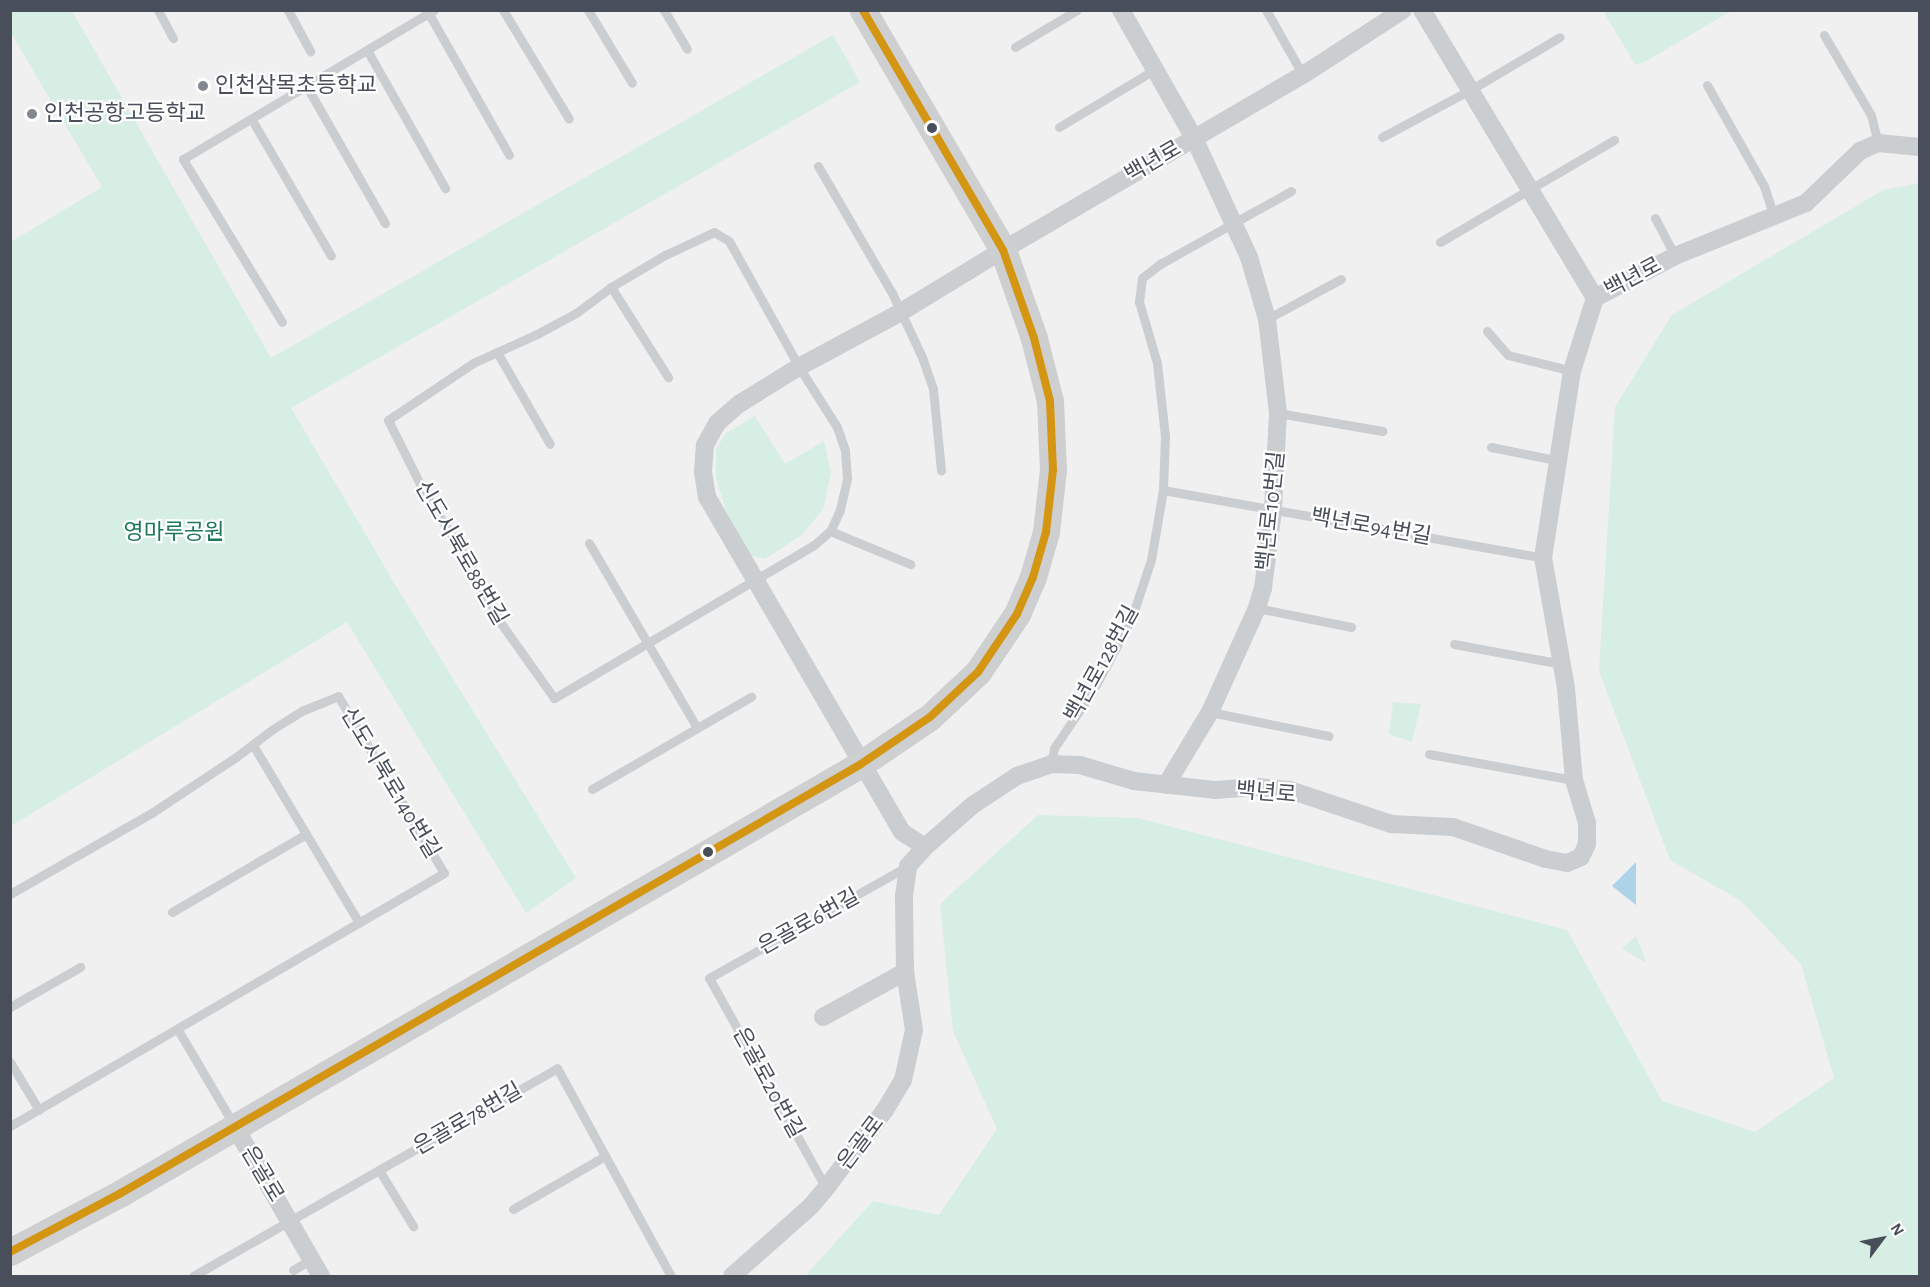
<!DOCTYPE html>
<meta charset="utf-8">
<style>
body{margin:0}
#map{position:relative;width:1930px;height:1287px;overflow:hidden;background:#f0f0f0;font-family:"Alegreya Sans","Noto Sans KR",sans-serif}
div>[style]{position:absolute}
.green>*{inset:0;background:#d6eee3}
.water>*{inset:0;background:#add3e9}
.lane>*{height:9px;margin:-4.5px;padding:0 4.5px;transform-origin:4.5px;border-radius:4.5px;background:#cbced1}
.street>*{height:18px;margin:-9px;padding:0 9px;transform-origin:9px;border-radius:9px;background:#cbced1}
.secondary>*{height:27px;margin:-13.5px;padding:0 13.5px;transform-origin:13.5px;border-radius:13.5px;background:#cdcfd1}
.bus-1>*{height:8px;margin:-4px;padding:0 4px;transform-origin:4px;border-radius:4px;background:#d49512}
.dots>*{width:16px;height:16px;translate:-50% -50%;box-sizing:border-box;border:3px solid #fff;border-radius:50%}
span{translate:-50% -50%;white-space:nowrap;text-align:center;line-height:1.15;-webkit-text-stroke:4.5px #fff;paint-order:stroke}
.poi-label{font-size:22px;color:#484f5b}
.left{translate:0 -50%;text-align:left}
.street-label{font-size:22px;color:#484f5b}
.park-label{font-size:22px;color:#1d7859}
.frame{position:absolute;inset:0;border:12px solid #484f5b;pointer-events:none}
.north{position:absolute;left:1852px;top:1209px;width:60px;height:60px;-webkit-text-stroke:4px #fff;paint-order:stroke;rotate:58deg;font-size:16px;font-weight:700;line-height:24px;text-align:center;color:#484f5b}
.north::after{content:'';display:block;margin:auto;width:21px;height:27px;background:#484f5b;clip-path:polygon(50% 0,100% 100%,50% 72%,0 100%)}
</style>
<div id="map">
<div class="green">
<div style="clip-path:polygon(11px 10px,72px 11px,271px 358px,833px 35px,860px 82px,291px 408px,399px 591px,576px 878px,526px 913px,347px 622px,11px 826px,11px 242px,102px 187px,11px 33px)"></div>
<div style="clip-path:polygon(1603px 11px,1731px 11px,1643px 63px,1635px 64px)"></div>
<div style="clip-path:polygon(1919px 183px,1919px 1276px,805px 1276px,873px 1201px,939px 1215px,997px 1129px,953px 1031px,940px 904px,1038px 815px,1138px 818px,1567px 930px,1662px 1101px,1755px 1132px,1834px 1078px,1801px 964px,1741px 901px,1670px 860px,1599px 671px,1615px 407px,1672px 315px,1883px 190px)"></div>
<div style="clip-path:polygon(755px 416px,785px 464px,824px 441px,831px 474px,823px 509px,802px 535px,765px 559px,751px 556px,726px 511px,716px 478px,716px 449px,726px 433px)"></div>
<div style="clip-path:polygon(1393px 702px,1421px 704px,1412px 742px,1389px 734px)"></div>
<div style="clip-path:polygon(1636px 936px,1647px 963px,1622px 949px)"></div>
</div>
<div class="water">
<div style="clip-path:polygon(1636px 862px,1636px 905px,1612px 886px)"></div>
</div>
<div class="lane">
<div style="left:158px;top:10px;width:32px;rotate:62deg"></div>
<div style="left:288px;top:10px;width:47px;rotate:61.8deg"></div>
<div style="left:503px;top:10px;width:127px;rotate:58.8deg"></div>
<div style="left:588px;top:10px;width:85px;rotate:58.9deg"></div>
<div style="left:664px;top:10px;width:45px;rotate:59.5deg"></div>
<div style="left:1266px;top:10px;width:75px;rotate:60.4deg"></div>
<div style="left:429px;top:14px;width:162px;rotate:60.4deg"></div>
<div style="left:1824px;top:35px;width:93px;rotate:59.6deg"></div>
<div style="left:1871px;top:115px;width:29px;rotate:76deg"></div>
<div style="left:1015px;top:47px;width:72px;rotate:-30.8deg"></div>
<div style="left:367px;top:50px;width:159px;rotate:60.5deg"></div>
<div style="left:1707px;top:85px;width:116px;rotate:60.6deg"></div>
<div style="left:1764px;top:186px;width:32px;rotate:72deg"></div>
<div style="left:307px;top:87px;width:157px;rotate:60.2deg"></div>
<div style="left:252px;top:120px;width:157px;rotate:59.8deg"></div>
<div style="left:1059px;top:127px;width:111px;rotate:-31deg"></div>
<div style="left:1382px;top:137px;width:100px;rotate:-28.1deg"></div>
<div style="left:1470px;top:90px;width:104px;rotate:-30.5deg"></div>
<div style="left:818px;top:166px;width:147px;rotate:59.8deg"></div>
<div style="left:892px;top:293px;width:71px;rotate:64.9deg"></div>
<div style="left:922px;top:357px;width:34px;rotate:71deg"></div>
<div style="left:933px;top:389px;width:82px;rotate:84.4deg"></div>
<div style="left:1655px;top:218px;width:43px;rotate:62.2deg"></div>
<div style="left:714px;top:232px;width:17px;rotate:31deg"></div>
<div style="left:729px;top:241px;width:144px;rotate:60.9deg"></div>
<div style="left:799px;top:367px;width:71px;rotate:57.7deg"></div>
<div style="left:837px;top:427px;width:24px;rotate:71deg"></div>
<div style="left:845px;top:450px;width:29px;rotate:86deg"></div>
<div style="left:847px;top:479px;width:32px;rotate:103deg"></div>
<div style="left:840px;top:510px;width:23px;rotate:115deg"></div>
<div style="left:830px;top:531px;width:21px;rotate:139deg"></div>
<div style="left:814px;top:545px;width:302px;rotate:149.5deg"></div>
<div style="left:554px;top:698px;width:93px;rotate:-125.4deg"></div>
<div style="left:500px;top:622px;width:71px;rotate:-117.6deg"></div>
<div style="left:467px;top:559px;width:80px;rotate:-122.7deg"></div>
<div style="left:424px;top:492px;width:80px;rotate:-116.6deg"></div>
<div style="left:388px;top:420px;width:102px;rotate:-33.8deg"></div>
<div style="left:473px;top:363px;width:70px;rotate:-24.4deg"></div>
<div style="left:537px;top:334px;width:44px;rotate:-28.3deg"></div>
<div style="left:576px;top:313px;width:44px;rotate:-36.6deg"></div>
<div style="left:611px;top:287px;width:63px;rotate:-30.7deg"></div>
<div style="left:665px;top:255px;width:54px;rotate:-25.1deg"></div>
<div style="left:1440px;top:242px;width:202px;rotate:-30.4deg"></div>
<div style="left:611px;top:287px;width:107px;rotate:57.7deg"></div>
<div style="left:1267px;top:319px;width:84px;rotate:-28.4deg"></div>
<div style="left:282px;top:322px;width:191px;rotate:-121.3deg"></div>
<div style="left:183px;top:159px;width:292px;rotate:-30.7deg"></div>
<div style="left:1487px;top:331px;width:32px;rotate:49deg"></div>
<div style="left:1508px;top:355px;width:66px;rotate:14deg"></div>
<div style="left:497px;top:352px;width:106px;rotate:60.1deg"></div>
<div style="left:1278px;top:413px;width:106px;rotate:9.8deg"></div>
<div style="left:1491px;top:447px;width:70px;rotate:11.5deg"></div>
<div style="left:1163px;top:490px;width:386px;rotate:10.1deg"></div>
<div style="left:830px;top:531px;width:87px;rotate:22.4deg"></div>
<div style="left:589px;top:543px;width:214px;rotate:59.7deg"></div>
<div style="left:1257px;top:608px;width:96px;rotate:11.4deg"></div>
<div style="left:1454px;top:644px;width:110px;rotate:10.5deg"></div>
<div style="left:1210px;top:712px;width:121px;rotate:11.4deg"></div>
<div style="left:253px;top:745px;width:207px;rotate:59.2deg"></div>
<div style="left:1429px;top:754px;width:147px;rotate:10.2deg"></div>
<div style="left:1051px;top:764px;width:16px;rotate:-79deg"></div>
<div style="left:1054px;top:748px;width:68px;rotate:-55.8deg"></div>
<div style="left:1092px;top:692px;width:82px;rotate:-61.6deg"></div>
<div style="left:1131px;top:620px;width:63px;rotate:-71.6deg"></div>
<div style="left:1151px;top:560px;width:71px;rotate:-80.3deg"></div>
<div style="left:1163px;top:490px;width:54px;rotate:-87.9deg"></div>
<div style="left:1165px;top:436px;width:73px;rotate:-96.3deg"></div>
<div style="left:1157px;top:363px;width:64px;rotate:-106.4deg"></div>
<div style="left:1139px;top:302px;width:24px;rotate:-83deg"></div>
<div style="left:1142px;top:278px;width:23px;rotate:-38deg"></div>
<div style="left:1160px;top:264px;width:150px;rotate:-29.1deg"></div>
<div style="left:592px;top:789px;width:184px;rotate:-30.1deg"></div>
<div style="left:10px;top:894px;width:165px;rotate:-29.8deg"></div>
<div style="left:153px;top:812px;width:100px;rotate:-33.5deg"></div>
<div style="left:236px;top:757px;width:46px;rotate:-37.1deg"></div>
<div style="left:273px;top:729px;width:36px;rotate:-32deg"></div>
<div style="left:304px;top:710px;width:37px;rotate:-22deg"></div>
<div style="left:338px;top:696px;width:206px;rotate:59.1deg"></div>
<div style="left:444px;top:873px;width:502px;rotate:149.76deg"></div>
<div style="left:172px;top:912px;width:155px;rotate:-30.2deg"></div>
<div style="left:10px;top:1007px;width:81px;rotate:-29.7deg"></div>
<div style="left:178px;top:1030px;width:110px;rotate:59.5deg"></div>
<div style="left:10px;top:1062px;width:56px;rotate:58.9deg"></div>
<div style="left:379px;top:1170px;width:66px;rotate:58.7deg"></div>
<div style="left:826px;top:1188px;width:240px;rotate:-119.1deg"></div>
<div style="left:709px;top:978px;width:228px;rotate:-29.4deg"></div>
<div style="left:513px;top:1209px;width:106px;rotate:-29.9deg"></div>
<div style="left:293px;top:1270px;width:22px;rotate:-30deg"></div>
<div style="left:193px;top:1276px;width:419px;rotate:-29.7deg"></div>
<div style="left:557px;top:1068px;width:237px;rotate:61.3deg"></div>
</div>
<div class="street">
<div style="left:1121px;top:10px;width:147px;rotate:60.3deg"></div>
<div style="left:1194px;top:138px;width:131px;rotate:65.2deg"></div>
<div style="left:1249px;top:257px;width:65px;rotate:73.8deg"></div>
<div style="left:1267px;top:319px;width:95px;rotate:83.3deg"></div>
<div style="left:1278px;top:413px;width:97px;rotate:93deg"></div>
<div style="left:1273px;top:510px;width:79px;rotate:97.3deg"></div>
<div style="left:1263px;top:588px;width:21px;rotate:107deg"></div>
<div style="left:1257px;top:608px;width:114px;rotate:114.3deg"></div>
<div style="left:1210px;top:712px;width:85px;rotate:121.1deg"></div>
<div style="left:1422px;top:10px;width:336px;rotate:59deg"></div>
<div style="left:925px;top:847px;width:64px;rotate:-41.2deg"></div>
<div style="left:973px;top:805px;width:53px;rotate:-33.4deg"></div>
<div style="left:1017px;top:776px;width:36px;rotate:-19deg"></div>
<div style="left:1051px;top:764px;width:29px;rotate:2deg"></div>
<div style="left:1080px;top:765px;width:56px;rotate:16.5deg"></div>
<div style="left:1134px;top:781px;width:81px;rotate:6.3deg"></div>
<div style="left:1215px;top:790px;width:41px;rotate:-4.2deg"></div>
<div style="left:1256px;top:787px;width:34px;rotate:5deg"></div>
<div style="left:1290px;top:790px;width:107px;rotate:18.6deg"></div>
<div style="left:1391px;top:824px;width:62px;rotate:2.8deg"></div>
<div style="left:1453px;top:827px;width:98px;rotate:19deg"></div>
<div style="left:1546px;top:859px;width:21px;rotate:11deg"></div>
<div style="left:1567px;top:863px;width:15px;rotate:-23deg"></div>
<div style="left:1581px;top:857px;width:14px;rotate:-65deg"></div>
<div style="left:1587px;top:844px;width:21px;rotate:-90deg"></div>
<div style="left:1587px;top:823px;width:45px;rotate:-106.8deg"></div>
<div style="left:1574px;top:780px;width:92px;rotate:-95deg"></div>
<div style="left:1566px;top:688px;width:132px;rotate:-100deg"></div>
<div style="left:1543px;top:558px;width:189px;rotate:-81.2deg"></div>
<div style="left:1572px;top:371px;width:77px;rotate:-72.5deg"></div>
<div style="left:1595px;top:298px;width:90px;rotate:-27.7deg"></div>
<div style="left:1675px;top:256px;width:141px;rotate:-22deg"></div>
<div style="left:1806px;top:203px;width:75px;rotate:-43.9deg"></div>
<div style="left:1860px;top:151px;width:20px;rotate:-24deg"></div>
<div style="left:1878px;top:143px;width:42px;rotate:5.4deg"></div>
<div style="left:823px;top:1017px;width:94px;rotate:-28.8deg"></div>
<div style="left:235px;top:1127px;width:172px;rotate:60deg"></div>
<div style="left:732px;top:1276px;width:106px;rotate:-41.5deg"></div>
<div style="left:811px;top:1206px;width:23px;rotate:-50deg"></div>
<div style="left:826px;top:1188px;width:98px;rotate:-52.9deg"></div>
<div style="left:885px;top:1110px;width:35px;rotate:-59deg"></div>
<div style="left:903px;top:1080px;width:51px;rotate:-77.6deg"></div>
<div style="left:914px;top:1030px;width:59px;rotate:-98.8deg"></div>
<div style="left:905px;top:972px;width:76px;rotate:-90.8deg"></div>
<div style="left:904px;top:896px;width:30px;rotate:-82deg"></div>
<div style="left:908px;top:866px;width:25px;rotate:-48deg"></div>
<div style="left:925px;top:847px;width:27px;rotate:-147deg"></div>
<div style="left:902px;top:832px;width:388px;rotate:-120.2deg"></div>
<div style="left:707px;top:497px;width:25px;rotate:-99deg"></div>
<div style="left:703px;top:472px;width:27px;rotate:-86deg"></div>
<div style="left:705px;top:445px;width:25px;rotate:-61deg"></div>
<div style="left:717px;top:423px;width:29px;rotate:-41deg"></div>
<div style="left:739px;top:404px;width:70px;rotate:-31.7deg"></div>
<div style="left:799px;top:367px;width:116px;rotate:-28.3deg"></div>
<div style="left:901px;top:312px;width:119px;rotate:-31.3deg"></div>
<div style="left:1003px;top:250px;width:347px;rotate:-30.3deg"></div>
<div style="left:1303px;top:75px;width:119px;rotate:-33deg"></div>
</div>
<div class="secondary">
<div style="left:10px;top:1252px;width:126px;rotate:-28deg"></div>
<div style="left:121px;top:1193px;width:855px;rotate:-30.1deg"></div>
<div style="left:861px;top:764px;width:83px;rotate:-34.3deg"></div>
<div style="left:930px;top:717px;width:66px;rotate:-43.2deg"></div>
<div style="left:978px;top:672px;width:70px;rotate:-56.1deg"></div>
<div style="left:1017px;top:614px;width:40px;rotate:-66.6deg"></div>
<div style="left:1033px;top:577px;width:47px;rotate:-73.9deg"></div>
<div style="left:1046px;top:532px;width:62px;rotate:-83.6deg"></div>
<div style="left:1053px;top:470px;width:69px;rotate:-92.5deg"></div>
<div style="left:1050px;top:401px;width:65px;rotate:-104.3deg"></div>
<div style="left:1034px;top:338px;width:93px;rotate:-109.4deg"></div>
<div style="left:1003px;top:250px;width:278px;rotate:-120.3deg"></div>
</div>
<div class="bus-1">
<div style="left:10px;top:1252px;width:126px;rotate:-28deg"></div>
<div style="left:121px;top:1193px;width:855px;rotate:-30.1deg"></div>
<div style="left:861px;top:764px;width:83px;rotate:-34.3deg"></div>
<div style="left:930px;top:717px;width:66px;rotate:-43.2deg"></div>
<div style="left:978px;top:672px;width:70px;rotate:-56.1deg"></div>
<div style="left:1017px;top:614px;width:40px;rotate:-66.6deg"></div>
<div style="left:1033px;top:577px;width:47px;rotate:-73.9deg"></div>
<div style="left:1046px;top:532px;width:62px;rotate:-83.6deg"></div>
<div style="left:1053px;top:470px;width:69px;rotate:-92.5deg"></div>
<div style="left:1050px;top:401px;width:65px;rotate:-104.3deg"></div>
<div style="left:1034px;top:338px;width:93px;rotate:-109.4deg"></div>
<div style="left:1003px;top:250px;width:278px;rotate:-120.3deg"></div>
</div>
<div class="dots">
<div style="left:203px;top:86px;background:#83878f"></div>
<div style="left:32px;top:114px;background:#83878f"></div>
<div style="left:932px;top:128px;background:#484f5b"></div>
<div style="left:708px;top:852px;background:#484f5b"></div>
</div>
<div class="poi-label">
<span class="left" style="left:215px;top:86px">인천삼목초등학교</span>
<span class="left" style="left:44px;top:114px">인천공항고등학교</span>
</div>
<div class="street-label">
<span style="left:1153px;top:162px;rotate:-30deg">백년로</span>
<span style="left:1633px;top:278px;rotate:-28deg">백년로</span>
<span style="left:1271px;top:511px;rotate:-84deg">백년로10번길</span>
<span style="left:1371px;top:527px;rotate:10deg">백년로94번길</span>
<span style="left:461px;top:553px;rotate:60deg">신도시북로88번길</span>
<span style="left:1102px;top:664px;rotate:-61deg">백년로128번길</span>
<span style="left:390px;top:783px;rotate:59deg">신도시북로140번길</span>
<span style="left:1266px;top:793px;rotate:5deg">백년로</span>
<span style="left:809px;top:922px;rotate:-29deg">은골로6번길</span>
<span style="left:768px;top:1083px;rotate:61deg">은골로20번길</span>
<span style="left:468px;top:1119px;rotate:-30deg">은골로78번길</span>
<span style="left:861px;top:1143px;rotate:-53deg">은골로</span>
<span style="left:262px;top:1174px;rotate:59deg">은골로</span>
</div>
<div class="park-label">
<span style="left:174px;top:533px">영마루공원</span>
</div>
<div class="frame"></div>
<div class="north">N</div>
</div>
